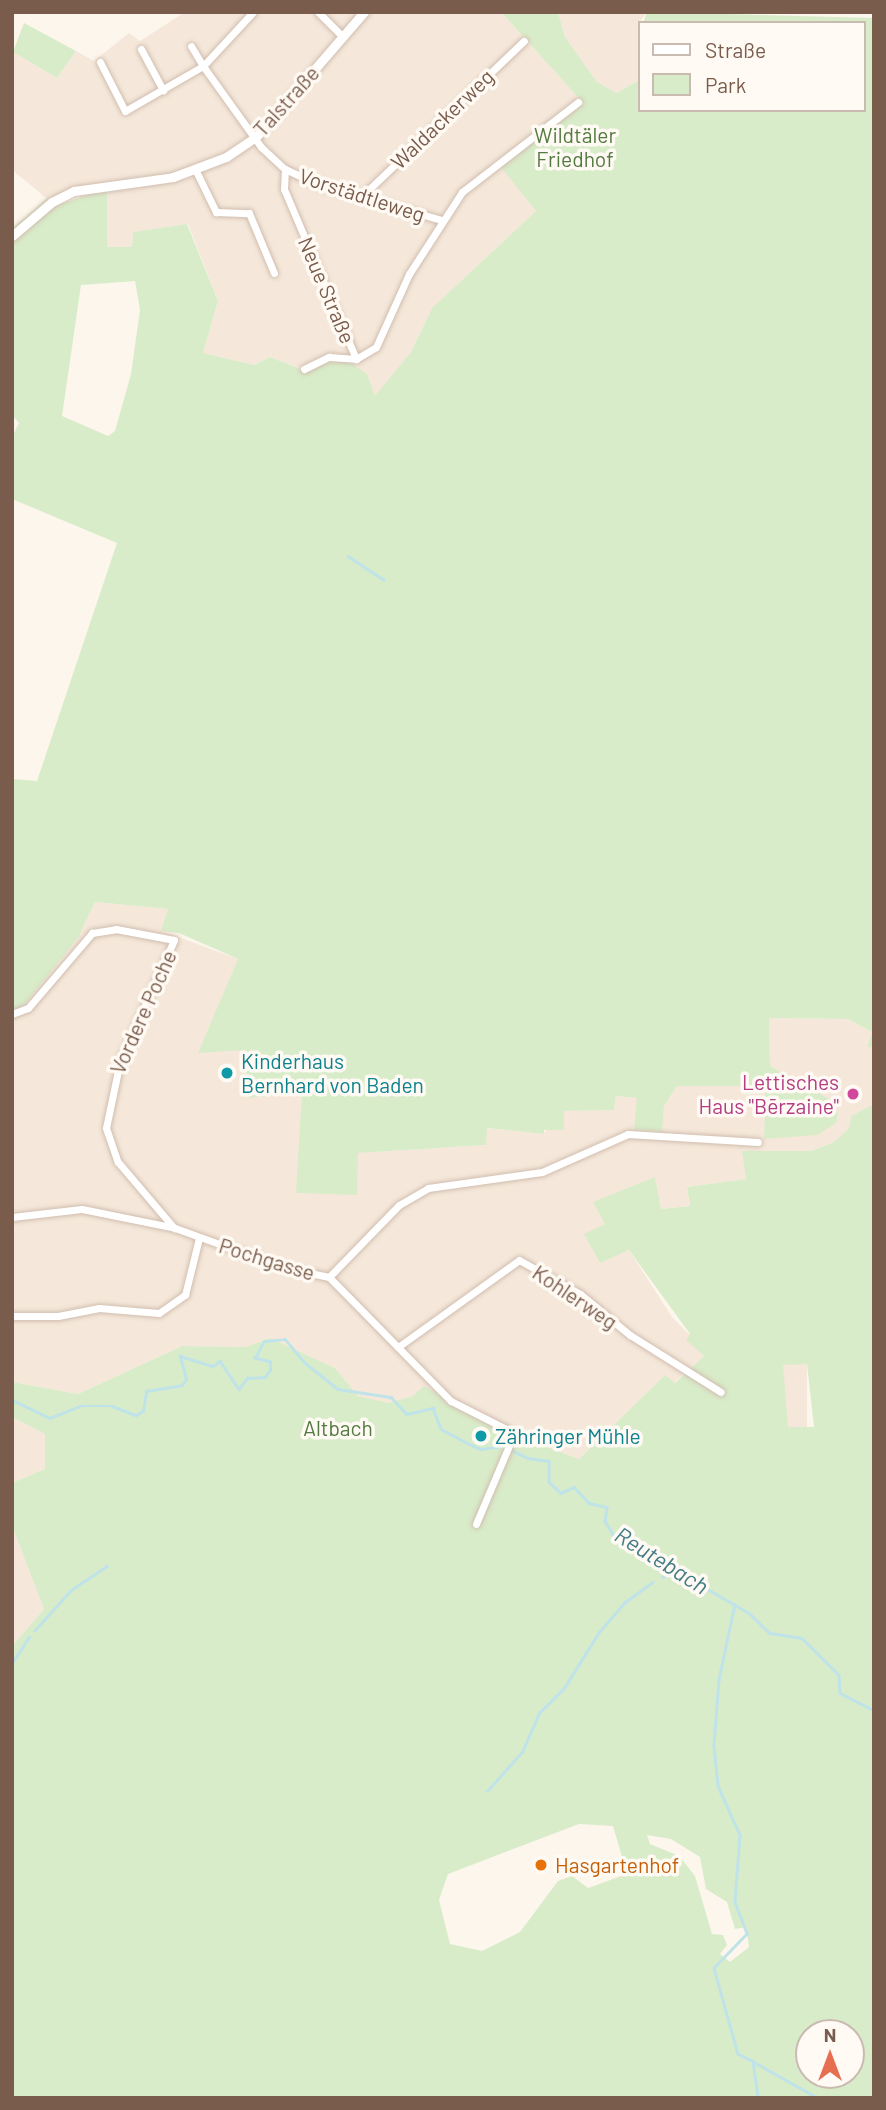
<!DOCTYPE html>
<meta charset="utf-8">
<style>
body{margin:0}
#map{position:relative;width:886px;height:2110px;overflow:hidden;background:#fdf6ec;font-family:Barlow,sans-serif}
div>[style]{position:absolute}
.residential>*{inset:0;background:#f5e8da;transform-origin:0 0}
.green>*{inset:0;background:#d8ecc9}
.stream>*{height:2.5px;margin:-1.25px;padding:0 1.25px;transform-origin:1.25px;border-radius:1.25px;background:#bfe3e8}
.roads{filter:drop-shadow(0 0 2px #d1beb0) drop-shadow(0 0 2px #d1beb0)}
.minor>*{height:7px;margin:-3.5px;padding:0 3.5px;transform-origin:3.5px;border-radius:3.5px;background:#fff}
.tertiary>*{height:9px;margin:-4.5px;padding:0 4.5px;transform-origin:4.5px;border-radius:4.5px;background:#fff}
.dots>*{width:19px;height:19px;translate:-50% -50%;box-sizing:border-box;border:4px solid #fffaf3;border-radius:50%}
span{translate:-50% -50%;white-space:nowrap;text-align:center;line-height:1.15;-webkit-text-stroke:7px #fffaf3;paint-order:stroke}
.street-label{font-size:21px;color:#7a5c4d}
.park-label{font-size:21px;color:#537a41}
.culture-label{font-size:21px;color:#0d838f}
.left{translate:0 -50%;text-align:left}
.hotel-label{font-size:21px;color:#b23c85}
.right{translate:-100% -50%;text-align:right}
.food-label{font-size:21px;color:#c56008}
.water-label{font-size:23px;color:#437c86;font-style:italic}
.frame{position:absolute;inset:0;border:14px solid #7a5c4d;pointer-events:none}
.legend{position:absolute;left:638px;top:21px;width:228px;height:91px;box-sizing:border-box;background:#fffaf3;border:2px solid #cabbb1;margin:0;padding:9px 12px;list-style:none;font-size:21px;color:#7a5c4d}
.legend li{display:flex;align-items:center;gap:14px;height:35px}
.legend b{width:35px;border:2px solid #cabbb1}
.north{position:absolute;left:795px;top:2019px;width:70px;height:70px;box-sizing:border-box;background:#fffaf3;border:2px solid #cabbb1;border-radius:50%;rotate:0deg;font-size:19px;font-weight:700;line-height:28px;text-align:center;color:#7a5c4d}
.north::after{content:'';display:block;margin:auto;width:24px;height:32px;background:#e76f51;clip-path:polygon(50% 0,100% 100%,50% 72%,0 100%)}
</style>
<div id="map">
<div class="residential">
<div style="clip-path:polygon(185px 12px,501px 12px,584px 104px,501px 166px,536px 211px,432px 308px,411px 352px,375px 397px,270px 357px,254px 365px,203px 353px,218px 301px,188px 224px,133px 232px,132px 247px,107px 247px,79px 195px,56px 206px,12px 170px,13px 52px,57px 78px,76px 51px,94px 61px,129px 33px,140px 41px)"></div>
<div style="clip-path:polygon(558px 12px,647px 12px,639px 23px,639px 80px,617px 93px,597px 82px,565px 37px)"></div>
<div style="clip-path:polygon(95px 902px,168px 909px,162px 931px,238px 959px,246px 1050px,302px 1090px,297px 1193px,357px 1153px,486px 1145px,486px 1128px,543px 1134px,563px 1111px,614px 1110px,616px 1096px,637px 1098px,661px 1131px,664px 1106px,677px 1086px,766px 1086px,838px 1114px,828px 1099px,770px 1066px,769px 1018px,848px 1019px,872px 1032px,867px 1045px,874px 1048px,874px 1104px,851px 1116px,849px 1128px,834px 1142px,811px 1151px,743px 1151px,746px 1179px,687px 1187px,690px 1206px,661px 1209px,655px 1178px,605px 1224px,599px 1263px,629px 1250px,672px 1317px,690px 1335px,687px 1340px,704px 1356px,674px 1383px,664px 1376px,579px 1459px,413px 1396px,388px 1404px,358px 1396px,335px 1368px,270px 1338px,246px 1347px,182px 1346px,78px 1394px,12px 1382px,12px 1009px,20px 1010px,78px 938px)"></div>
<div style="left:783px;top:1364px;width:24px;height:63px"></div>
<div style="clip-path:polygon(12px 1417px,45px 1434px,45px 1469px,12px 1483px)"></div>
<div style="clip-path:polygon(12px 1526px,44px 1609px,12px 1646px)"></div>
</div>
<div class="green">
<div style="clip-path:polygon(evenodd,501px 12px,558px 12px,565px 37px,597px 82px,617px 93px,639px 80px,639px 110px,863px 110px,863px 23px,643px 23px,647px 12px,874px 18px,874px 1048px,867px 1046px,872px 1032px,848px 1019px,769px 1018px,770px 1066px,829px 1099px,838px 1114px,836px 1123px,817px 1135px,764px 1139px,766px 1086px,677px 1086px,664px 1106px,662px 1132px,634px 1130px,637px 1098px,616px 1096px,614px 1110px,564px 1111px,564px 1130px,544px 1130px,544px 1134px,487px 1128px,486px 1145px,358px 1153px,357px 1195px,296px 1193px,302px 1091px,249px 1098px,245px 1050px,198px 1053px,238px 959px,179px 933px,161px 931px,168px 909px,95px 902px,78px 938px,20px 1010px,12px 1009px,12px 779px,37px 781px,117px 543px,12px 499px,12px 437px,19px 423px,12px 415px,12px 229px,47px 198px,56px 206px,107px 188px,107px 247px,132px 247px,133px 232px,187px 224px,218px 301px,203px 353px,254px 365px,270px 357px,306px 371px,331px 359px,352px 364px,367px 374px,375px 396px,411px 352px,432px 308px,536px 211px,500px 166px,584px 104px,501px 12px,135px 281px,140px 310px,131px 374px,115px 431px,108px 436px,62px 416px,81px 285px,135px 281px)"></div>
<div style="clip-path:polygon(24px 23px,76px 51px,57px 78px,13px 52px)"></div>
<div style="clip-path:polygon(evenodd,874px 1104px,874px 2098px,12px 2098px,12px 1646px,44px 1609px,12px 1526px,12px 1483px,45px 1469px,45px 1434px,12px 1417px,12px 1382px,78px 1394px,182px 1346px,246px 1347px,270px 1338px,335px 1368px,358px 1396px,388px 1403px,413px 1396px,424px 1386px,505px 1431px,579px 1459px,665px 1375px,675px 1383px,704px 1356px,686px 1340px,690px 1334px,629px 1250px,600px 1263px,584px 1234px,605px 1224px,593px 1202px,655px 1177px,661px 1209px,690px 1206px,687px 1187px,746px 1179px,742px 1151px,811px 1151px,834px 1142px,849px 1128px,851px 1116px,874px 1104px,807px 1364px,814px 1427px,788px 1427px,783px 1365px,807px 1364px,874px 1104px,579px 1824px,613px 1826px,627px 1874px,588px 1888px,572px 1876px,558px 1881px,520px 1932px,482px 1951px,450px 1944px,439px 1900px,448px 1874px,579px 1824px,874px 1104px,647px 1835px,671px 1839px,700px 1857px,706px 1889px,727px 1902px,735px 1929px,746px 1927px,749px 1947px,730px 1962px,720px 1954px,727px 1945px,723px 1935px,712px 1934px,695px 1876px,679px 1856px,650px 1844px,647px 1835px,874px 1104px,809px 2033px,851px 2033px,851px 2075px,809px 2075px,809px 2033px)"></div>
</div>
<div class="stream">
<div style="left:348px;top:556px;width:43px;rotate:33.7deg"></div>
<div style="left:12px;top:1400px;width:42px;rotate:25.3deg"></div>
<div style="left:50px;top:1418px;width:32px;rotate:-22deg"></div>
<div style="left:80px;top:1406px;width:32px"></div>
<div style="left:112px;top:1406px;width:26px;rotate:21deg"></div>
<div style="left:136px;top:1415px;width:8px;rotate:-30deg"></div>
<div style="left:143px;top:1411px;width:20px;rotate:-81deg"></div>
<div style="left:146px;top:1391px;width:36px;rotate:-9deg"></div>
<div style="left:182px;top:1385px;width:7px;rotate:-56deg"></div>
<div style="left:186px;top:1379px;width:24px;rotate:-105deg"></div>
<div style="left:180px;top:1356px;width:34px;rotate:17deg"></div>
<div style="left:213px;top:1366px;width:9px;rotate:-36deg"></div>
<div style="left:220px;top:1361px;width:34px;rotate:56deg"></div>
<div style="left:239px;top:1389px;width:14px;rotate:-54deg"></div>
<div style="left:247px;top:1378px;width:18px;rotate:-3deg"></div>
<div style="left:265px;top:1377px;width:9px;rotate:-54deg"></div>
<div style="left:270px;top:1370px;width:8px;rotate:-90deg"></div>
<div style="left:270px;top:1362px;width:16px;rotate:-165deg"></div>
<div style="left:255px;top:1358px;width:19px;rotate:-62deg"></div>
<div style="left:264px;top:1341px;width:21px;rotate:-5deg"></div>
<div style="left:285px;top:1339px;width:30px;rotate:50deg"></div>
<div style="left:304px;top:1362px;width:43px;rotate:38.5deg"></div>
<div style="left:338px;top:1389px;width:54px;rotate:8.6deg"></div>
<div style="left:391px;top:1397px;width:23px;rotate:47deg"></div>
<div style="left:407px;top:1414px;width:27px;rotate:-13deg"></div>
<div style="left:433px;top:1408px;width:22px;rotate:69deg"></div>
<div style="left:441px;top:1429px;width:32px;rotate:28deg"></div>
<div style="left:469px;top:1444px;width:13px;rotate:23deg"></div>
<div style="left:481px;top:1449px;width:22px;rotate:-8deg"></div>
<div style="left:503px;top:1446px;width:28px;rotate:26deg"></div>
<div style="left:528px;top:1458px;width:21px;rotate:8deg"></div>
<div style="left:549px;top:1461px;width:21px;rotate:90deg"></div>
<div style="left:549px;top:1482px;width:16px;rotate:43deg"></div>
<div style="left:561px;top:1493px;width:14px;rotate:-25deg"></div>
<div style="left:574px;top:1487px;width:22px;rotate:47deg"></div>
<div style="left:589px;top:1503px;width:18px;rotate:13deg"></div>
<div style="left:607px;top:1507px;width:14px;rotate:98deg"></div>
<div style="left:605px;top:1521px;width:17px;rotate:59deg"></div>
<div style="left:614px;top:1536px;width:20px;rotate:6deg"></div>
<div style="left:634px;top:1538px;width:26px;rotate:47deg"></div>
<div style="left:652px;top:1557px;width:112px;rotate:30deg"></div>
<div style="left:749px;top:1613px;width:29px;rotate:44deg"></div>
<div style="left:770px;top:1633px;width:32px;rotate:9deg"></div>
<div style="left:802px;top:1638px;width:52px;rotate:45deg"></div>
<div style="left:839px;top:1675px;width:18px;rotate:87deg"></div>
<div style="left:840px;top:1693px;width:38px;rotate:27deg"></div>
<div style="left:662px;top:1577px;width:17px;rotate:-31deg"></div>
<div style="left:735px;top:1604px;width:78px;rotate:101.9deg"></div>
<div style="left:719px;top:1680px;width:65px;rotate:94.4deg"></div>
<div style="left:714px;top:1745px;width:41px;rotate:84.4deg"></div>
<div style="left:718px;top:1786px;width:54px;rotate:65.8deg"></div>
<div style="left:740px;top:1835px;width:67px;rotate:94.3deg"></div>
<div style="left:735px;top:1902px;width:34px;rotate:69deg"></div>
<div style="left:747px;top:1934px;width:47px;rotate:134.1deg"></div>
<div style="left:714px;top:1968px;width:89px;rotate:74.4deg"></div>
<div style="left:738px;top:2054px;width:17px;rotate:25deg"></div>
<div style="left:753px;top:2061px;width:37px;rotate:82deg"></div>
<div style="left:34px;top:1631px;width:55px;rotate:-47.9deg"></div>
<div style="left:71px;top:1590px;width:43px;rotate:-33.7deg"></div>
<div style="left:12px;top:1663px;width:31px;rotate:-57deg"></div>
<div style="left:487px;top:1791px;width:52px;rotate:-48.1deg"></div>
<div style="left:522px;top:1752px;width:43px;rotate:-66.4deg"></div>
<div style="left:539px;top:1713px;width:35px;rotate:-45deg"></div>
<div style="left:564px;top:1688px;width:66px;rotate:-58deg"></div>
<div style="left:599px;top:1632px;width:40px;rotate:-49deg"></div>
<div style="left:625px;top:1602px;width:34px;rotate:-36deg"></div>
<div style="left:754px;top:2062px;width:73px;rotate:29.4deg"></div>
</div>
<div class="roads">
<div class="minor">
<div style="left:253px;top:12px;width:74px;rotate:132.8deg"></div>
<div style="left:203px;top:66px;width:100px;rotate:54.4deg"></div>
<div style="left:261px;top:147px;width:33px;rotate:43deg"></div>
<div style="left:285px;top:169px;width:35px;rotate:25deg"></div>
<div style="left:317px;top:184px;width:130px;rotate:16.1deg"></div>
<div style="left:318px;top:12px;width:35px;rotate:45deg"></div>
<div style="left:141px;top:49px;width:47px;rotate:61.8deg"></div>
<div style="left:100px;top:62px;width:55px;rotate:63deg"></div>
<div style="left:125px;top:111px;width:90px;rotate:-30deg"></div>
<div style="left:203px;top:66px;width:23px;rotate:-121deg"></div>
<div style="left:285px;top:169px;width:20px;rotate:93deg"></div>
<div style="left:284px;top:189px;width:185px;rotate:67deg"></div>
<div style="left:196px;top:171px;width:46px;rotate:64deg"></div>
<div style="left:216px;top:212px;width:33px;rotate:2deg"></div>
<div style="left:249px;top:213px;width:65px;rotate:67.4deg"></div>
<div style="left:360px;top:198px;width:227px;rotate:-43.8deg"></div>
<div style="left:304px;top:369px;width:28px;rotate:-26deg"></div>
<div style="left:329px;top:357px;width:27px;rotate:4deg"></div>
<div style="left:356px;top:359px;width:23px;rotate:-31deg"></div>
<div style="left:376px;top:347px;width:80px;rotate:-65.7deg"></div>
<div style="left:409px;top:274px;width:98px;rotate:-57.1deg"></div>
<div style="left:462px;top:192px;width:147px;rotate:-37.8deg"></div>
<div style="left:12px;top:1014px;width:17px;rotate:-21deg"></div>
<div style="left:28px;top:1008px;width:99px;rotate:-49.5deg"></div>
<div style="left:92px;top:933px;width:24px;rotate:-9deg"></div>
<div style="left:116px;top:929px;width:59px;rotate:10.7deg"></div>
<div style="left:174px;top:940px;width:133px;rotate:114.1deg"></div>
<div style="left:120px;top:1061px;width:68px;rotate:101.8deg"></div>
<div style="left:106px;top:1128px;width:36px;rotate:71deg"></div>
<div style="left:118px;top:1162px;width:87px;rotate:49.7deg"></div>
<div style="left:12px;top:1217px;width:70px;rotate:-6.5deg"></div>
<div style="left:82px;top:1209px;width:95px;rotate:11.5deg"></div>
<div style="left:175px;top:1228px;width:118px;rotate:19.8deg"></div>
<div style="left:286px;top:1268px;width:44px;rotate:11.8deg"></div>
<div style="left:329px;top:1277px;width:174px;rotate:45.5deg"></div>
<div style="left:451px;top:1401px;width:66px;rotate:27deg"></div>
<div style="left:510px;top:1431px;width:10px;rotate:84deg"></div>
<div style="left:511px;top:1441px;width:90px;rotate:112.9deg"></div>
<div style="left:329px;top:1277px;width:100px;rotate:-45.8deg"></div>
<div style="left:399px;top:1205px;width:34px;rotate:-30deg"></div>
<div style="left:428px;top:1188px;width:115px;rotate:-8deg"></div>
<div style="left:542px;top:1172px;width:94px;rotate:-23.8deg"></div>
<div style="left:628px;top:1134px;width:130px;rotate:3.5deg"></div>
<div style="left:12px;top:1316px;width:46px"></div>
<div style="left:58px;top:1316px;width:42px;rotate:-11deg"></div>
<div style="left:99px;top:1308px;width:60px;rotate:4.8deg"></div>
<div style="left:159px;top:1313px;width:32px;rotate:-35deg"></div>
<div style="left:185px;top:1295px;width:59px;rotate:-76.2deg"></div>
<div style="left:398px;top:1347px;width:149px;rotate:-35.7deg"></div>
<div style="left:519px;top:1260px;width:70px;rotate:29.1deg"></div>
<div style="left:580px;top:1294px;width:65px;rotate:39.4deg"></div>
<div style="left:630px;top:1335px;width:107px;rotate:32.1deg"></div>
</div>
<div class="tertiary">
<div style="left:12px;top:236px;width:52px;rotate:-40.4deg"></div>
<div style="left:52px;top:202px;width:25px;rotate:-27deg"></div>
<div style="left:74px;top:191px;width:100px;rotate:-8deg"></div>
<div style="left:173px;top:177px;width:57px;rotate:-20.7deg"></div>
<div style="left:226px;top:157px;width:36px;rotate:-34deg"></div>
<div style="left:256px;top:137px;width:165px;rotate:-49.2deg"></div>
</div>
</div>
<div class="dots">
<div style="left:227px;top:1073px;background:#0f9aa8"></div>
<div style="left:853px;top:1094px;background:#d1479c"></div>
<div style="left:481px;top:1436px;background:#0f9aa8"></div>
<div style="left:541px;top:1865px;background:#e8710a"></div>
</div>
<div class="street-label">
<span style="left:286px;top:101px;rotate:-48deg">Talstraße</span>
<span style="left:442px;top:119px;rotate:-44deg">Waldackerweg</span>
<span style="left:362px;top:195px;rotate:18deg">Vorstädtleweg</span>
<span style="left:327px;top:290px;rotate:67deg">Neue Straße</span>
<span style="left:143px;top:1012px;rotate:-66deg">Vordere Poche</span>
<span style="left:267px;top:1259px;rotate:17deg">Pochgasse</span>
<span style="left:575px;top:1297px;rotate:34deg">Kohlerweg</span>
</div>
<div class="park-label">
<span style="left:575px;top:147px">Wildtäler<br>Friedhof</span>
<span style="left:338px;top:1428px">Altbach</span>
</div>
<div class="culture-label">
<span class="left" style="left:241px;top:1073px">Kinderhaus<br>Bernhard von Baden</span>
<span class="left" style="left:495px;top:1436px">Zähringer Mühle</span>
</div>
<div class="hotel-label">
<span class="right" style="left:839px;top:1094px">Lettisches<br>Haus "Bērzaine"</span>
</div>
<div class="food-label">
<span class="left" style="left:555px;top:1865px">Hasgartenhof</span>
</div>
<div class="water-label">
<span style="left:662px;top:1560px;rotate:32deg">Reutebach</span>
</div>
<div class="frame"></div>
<ul class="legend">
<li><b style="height:9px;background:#fff"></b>Straße</li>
<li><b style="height:19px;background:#d8ecc9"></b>Park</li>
</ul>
<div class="north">N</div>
</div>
